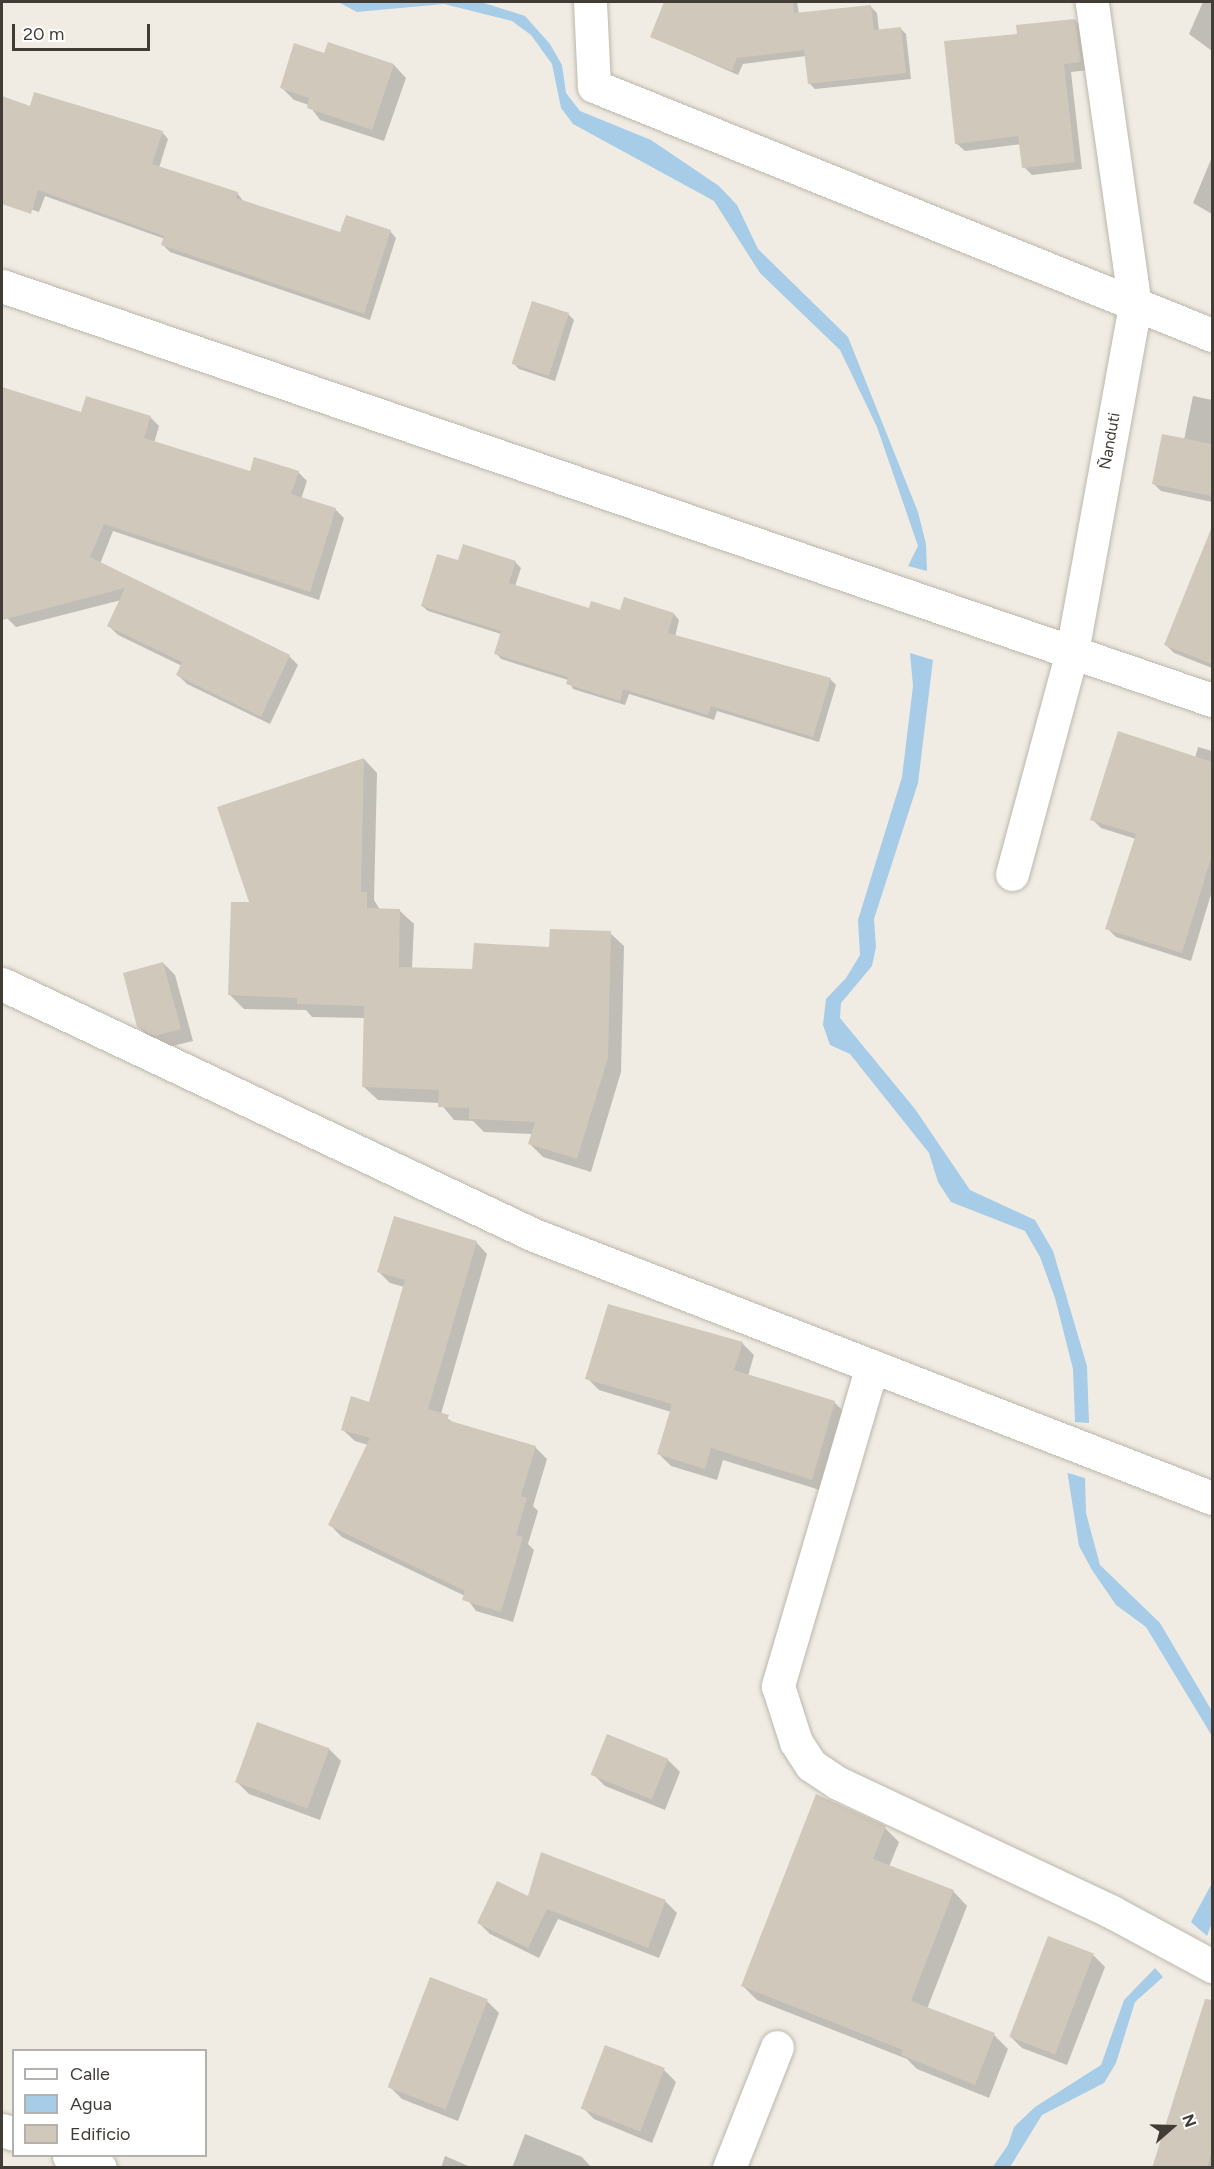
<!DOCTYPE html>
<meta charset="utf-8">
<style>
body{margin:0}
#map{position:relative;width:1214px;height:2169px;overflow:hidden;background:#f0ece4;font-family:Figtree,sans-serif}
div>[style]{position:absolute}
.water>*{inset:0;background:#a6cce7}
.pier>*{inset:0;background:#f0ece4}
.shadow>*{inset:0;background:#0003}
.building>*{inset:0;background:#d0c8bb;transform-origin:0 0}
.roads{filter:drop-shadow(0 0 2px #bdb7ab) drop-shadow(0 0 2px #bdb7ab)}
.minor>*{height:33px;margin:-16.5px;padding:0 16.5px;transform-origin:16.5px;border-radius:16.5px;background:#fff}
span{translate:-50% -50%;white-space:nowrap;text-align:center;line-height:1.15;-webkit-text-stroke:5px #fff;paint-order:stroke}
.street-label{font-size:16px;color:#413c35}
.frame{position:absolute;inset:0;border:3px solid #413c35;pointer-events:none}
.legend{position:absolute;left:12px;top:2049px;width:195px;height:108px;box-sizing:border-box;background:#fff;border:2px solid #b3b1ae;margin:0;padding:8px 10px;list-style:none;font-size:18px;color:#413c35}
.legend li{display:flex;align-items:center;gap:12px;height:30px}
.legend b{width:30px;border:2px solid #b3b1ae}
.north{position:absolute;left:1142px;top:2097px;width:60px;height:60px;-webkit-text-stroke:4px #fff;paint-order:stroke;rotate:70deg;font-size:16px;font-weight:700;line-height:24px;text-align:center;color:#413c35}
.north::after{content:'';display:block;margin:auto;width:21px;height:27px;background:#413c35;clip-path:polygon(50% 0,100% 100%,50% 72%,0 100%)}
.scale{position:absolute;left:12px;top:24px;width:138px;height:27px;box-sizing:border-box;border:3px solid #413c35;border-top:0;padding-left:8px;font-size:18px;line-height:21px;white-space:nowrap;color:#413c35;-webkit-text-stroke:4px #fff;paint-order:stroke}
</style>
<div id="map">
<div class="water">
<div style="clip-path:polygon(338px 2px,481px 2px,525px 16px,550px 44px,562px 65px,566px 93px,580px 111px,651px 140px,719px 186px,737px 205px,758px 249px,848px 337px,918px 512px,926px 544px,927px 571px,908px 566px,918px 546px,877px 427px,840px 350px,760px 273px,714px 201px,573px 124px,561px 108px,552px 64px,531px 35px,512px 21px,444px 4px,357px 12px)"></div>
<div style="clip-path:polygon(910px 653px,933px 660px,918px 783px,874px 919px,876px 947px,872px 966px,841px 1003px,840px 1018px,915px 1109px,970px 1190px,1035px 1220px,1053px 1251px,1087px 1366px,1089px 1423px,1075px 1422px,1073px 1369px,1055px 1298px,1040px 1257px,1025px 1231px,951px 1202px,938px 1182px,929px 1153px,850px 1054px,830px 1045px,823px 1025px,826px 999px,846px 978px,860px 955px,858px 920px,902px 777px,913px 686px)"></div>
<div style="clip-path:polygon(1067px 1470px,1085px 1474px,1086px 1513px,1100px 1565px,1160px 1623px,1212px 1711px,1212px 1736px,1146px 1627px,1116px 1605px,1092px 1570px,1079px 1546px)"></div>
<div style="clip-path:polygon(1212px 1883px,1212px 1923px,1207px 1936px,1191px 1922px)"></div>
<div style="clip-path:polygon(1155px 1968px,1163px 1977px,1135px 2002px,1116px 2063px,1104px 2083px,1042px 2115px,1010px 2167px,992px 2168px,1008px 2145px,1014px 2127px,1035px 2107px,1101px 2065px,1124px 2000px)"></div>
</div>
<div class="pier">
<div style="clip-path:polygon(1068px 1467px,1087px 1471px,1088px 1479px,1065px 1472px)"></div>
</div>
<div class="shadow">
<div style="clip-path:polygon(666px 2px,797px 2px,799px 14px,871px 7px,877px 13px,879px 31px,901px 29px,906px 34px,911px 79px,815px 89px,809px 83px,806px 56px,743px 64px,738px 75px,652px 37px)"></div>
<div style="clip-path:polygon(1203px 2px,1212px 2px,1212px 51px,1189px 34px)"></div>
<div style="clip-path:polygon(1075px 20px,1083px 28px,1088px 70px,1071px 72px,1082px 169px,1032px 175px,1024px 167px,1021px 144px,965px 151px,956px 143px)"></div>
<div style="clip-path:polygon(329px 44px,394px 65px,406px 78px,384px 141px,320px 120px,309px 105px,294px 100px,282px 88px,325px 55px)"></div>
<div style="clip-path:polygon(2px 98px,31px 107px,162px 132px,168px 139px,159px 168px,238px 194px,244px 202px,341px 234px,390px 231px,396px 238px,370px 320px,170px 252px,163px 245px,165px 239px,45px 196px,39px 212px,2px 200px)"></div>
<div style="clip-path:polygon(1212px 157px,1212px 214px,1193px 203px)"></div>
<div style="clip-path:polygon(533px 303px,569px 315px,574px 320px,555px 381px,519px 369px,513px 363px)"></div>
<div style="clip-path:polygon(2px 388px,82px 414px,87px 398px,151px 418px,159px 426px,154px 443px,251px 473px,298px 472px,307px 481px,301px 499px,335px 509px,344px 518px,319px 600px,113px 531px,100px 564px,289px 656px,298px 665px,270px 724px,187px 684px,178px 675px,182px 666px,118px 635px,109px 626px,121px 600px,16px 627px,7px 618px,2px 597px,2px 540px,18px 545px,60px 493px,2px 474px)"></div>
<div style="clip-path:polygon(1193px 396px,1212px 400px,1212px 502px,1161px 491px,1154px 484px,1184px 440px)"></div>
<div style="clip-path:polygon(459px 562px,515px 562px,521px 568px,515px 586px,590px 610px,674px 614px,679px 620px,675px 637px,830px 679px,836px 685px,819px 742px,717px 711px,714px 720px,629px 694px,625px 705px,573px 689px,568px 680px,501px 659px,496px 653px,501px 634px,428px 611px,422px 606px)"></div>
<div style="clip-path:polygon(1197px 564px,1212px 570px,1212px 668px,1174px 653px,1166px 645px)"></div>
<div style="clip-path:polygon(1198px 747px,1212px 751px,1212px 891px,1191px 961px,1116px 937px,1107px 928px,1136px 839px,1101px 828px,1092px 819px,1195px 758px)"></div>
<div style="clip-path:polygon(364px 759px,377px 773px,374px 900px,380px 910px,400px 911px,414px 924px,412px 968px,474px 970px,610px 933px,624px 946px,621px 1072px,591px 1172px,543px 1157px,530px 1144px,533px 1134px,484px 1132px,473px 1121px,454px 1120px,440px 1103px,378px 1100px,364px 1087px,365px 1018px,312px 1017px,306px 1010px,244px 1009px,230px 995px,252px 904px)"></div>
<div style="clip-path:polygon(163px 963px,175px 975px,193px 1041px,168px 1047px,151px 1039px,138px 1026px)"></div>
<div style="clip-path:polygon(476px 1242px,487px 1254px,441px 1414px,457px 1425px,535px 1447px,547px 1459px,533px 1506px,538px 1511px,528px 1544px,534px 1550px,513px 1622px,476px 1611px,465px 1596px,342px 1537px,330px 1525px,368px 1445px,355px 1441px,343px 1430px,370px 1404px,404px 1287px,390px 1283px,379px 1272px)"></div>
<div style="clip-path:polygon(742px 1343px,754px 1355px,748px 1376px,834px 1402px,846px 1414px,823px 1491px,723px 1460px,717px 1480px,671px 1466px,659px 1454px,671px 1412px,599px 1390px,587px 1378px)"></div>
<div style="clip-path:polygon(608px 1736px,668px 1760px,680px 1772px,665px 1810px,605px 1786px,593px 1774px)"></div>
<div style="clip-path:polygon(329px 1749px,341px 1761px,320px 1820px,249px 1794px,237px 1782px)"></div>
<div style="clip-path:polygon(885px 1828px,899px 1842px,889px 1867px,953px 1891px,967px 1906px,927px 2009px,994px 2035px,1008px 2049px,989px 2098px,917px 2069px,907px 2059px,757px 2000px,743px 1986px)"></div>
<div style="clip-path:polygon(542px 1854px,666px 1902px,677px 1913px,659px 1958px,558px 1919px,539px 1958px,490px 1934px,479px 1923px,529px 1898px)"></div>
<div style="clip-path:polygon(1093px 1955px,1105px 1967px,1067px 2065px,1022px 2048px,1010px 2036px)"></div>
<div style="clip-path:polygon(487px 2001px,499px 2013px,458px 2121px,402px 2099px,390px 2087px)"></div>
<div style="clip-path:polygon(1189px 2054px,1212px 2062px,1212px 2168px,1161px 2168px)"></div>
<div style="clip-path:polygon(664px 2070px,676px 2082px,652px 2143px,594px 2119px,582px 2107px)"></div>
<div style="clip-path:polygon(525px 2134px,582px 2157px,592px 2168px,512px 2168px)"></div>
<div style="clip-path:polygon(445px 2156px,473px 2168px,441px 2168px)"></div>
</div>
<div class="building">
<div style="clip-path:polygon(664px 2px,793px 2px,794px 13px,871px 5px,874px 30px,901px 27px,906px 73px,808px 84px,804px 50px,737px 58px,732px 71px,650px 37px)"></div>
<div style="clip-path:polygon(1075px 19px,1081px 62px,1064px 64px,1075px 162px,1022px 168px,1018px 136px,955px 144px,944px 41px,1017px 34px,1016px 25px)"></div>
<div style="clip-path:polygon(328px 42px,394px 64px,372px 130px,307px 108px,309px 98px,280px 88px,294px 43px,324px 53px)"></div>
<div style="clip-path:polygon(34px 92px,163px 131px,152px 164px,238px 192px,236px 198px,340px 232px,346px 215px,391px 230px,364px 314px,161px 245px,164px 236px,38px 190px,31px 214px,2px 204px,2px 96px,30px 106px)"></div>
<div style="left:532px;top:301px;width:39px;height:66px;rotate:18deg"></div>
<div style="clip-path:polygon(2px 387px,81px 412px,86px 396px,151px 416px,144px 438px,250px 471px,254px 457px,299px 471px,291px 494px,336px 508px,310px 592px,104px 524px,90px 557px,290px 655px,261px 717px,176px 675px,182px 662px,107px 626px,125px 588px,2px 620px)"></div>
<div style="clip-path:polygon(1162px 434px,1212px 444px,1212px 496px,1152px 484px)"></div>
<div style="clip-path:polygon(1211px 529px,1212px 530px,1212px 664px,1164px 645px)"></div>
<div style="clip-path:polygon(463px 544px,516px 561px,509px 583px,589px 608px,591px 601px,620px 610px,624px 597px,674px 613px,668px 633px,831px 678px,813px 737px,711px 706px,708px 715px,623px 689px,620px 701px,566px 684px,568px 677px,494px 654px,501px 631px,421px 606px,437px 554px,458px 560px)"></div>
<div style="clip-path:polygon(1118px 731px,1212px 762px,1212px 855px,1182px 953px,1105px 929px,1136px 834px,1090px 820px)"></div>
<div style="clip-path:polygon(364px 758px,361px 892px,367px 892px,367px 908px,400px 909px,399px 967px,472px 969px,474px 943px,549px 947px,550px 929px,611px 931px,608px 1058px,577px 1159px,528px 1144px,535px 1122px,469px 1119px,469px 1108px,438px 1107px,439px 1090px,362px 1087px,364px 1006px,297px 1004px,297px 998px,228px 995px,231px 902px,249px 902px,217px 807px)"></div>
<div style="clip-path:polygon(163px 962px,181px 1029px,155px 1036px,137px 1027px,123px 973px)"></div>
<div style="clip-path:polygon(394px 1216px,477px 1241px,428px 1409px,449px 1415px,447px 1420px,536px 1446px,521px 1496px,527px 1498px,516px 1535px,523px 1537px,501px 1612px,462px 1600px,465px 1591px,328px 1525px,370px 1438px,341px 1430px,351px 1396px,369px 1402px,405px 1280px,377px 1272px)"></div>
<div style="clip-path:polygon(608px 1304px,743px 1342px,734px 1370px,835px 1401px,812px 1480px,711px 1448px,705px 1469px,657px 1454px,672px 1404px,585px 1379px)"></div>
<div style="left:257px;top:1722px;width:77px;height:64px;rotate:20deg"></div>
<div style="left:607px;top:1734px;width:66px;height:44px;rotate:22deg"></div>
<div style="clip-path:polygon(816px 1794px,886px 1826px,873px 1859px,954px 1890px,911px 2001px,995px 2033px,975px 2085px,901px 2055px,903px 2050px,741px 1986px)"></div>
<div style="clip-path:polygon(541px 1852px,666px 1900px,648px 1948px,547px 1909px,528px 1948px,477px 1923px,497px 1881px,528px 1896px)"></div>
<div style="left:1048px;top:1936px;width:49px;height:108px;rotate:21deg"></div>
<div style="left:430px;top:1977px;width:62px;height:118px;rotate:21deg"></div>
<div style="clip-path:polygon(1205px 1999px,1212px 2000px,1212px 2150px,1207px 2168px,1152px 2168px)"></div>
<div style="left:605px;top:2045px;width:64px;height:68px;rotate:21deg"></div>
</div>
<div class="roads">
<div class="minor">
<div style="left:590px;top:2px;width:84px;rotate:87.3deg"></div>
<div style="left:594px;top:86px;width:666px;rotate:21.95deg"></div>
<div style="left:2px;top:286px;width:1279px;rotate:18.89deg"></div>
<div style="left:1012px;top:874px;width:230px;rotate:-74.9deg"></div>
<div style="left:1072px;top:652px;width:352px;rotate:-79.7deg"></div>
<div style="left:1135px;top:306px;width:307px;rotate:-98.1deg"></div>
<div style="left:2px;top:984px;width:588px;rotate:25.26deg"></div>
<div style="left:534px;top:1235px;width:727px;rotate:21.2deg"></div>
<div style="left:872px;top:1366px;width:334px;rotate:106.4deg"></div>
<div style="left:778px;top:1686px;width:59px;rotate:72.2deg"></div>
<div style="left:796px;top:1742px;width:27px;rotate:57deg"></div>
<div style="left:811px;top:1765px;width:32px;rotate:34deg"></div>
<div style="left:838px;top:1783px;width:303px;rotate:25.2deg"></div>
<div style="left:1112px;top:1912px;width:114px;rotate:28.4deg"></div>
<div style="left:2px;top:2130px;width:13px;rotate:18deg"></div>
<div style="left:69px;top:2156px;width:33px;rotate:21deg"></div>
<div style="left:729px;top:2168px;width:130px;rotate:-68.4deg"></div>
</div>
</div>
<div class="street-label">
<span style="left:1110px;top:441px;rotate:-80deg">Ñanduti</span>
</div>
<div class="frame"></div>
<ul class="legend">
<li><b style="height:8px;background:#fff"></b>Calle</li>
<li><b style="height:16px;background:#a6cce7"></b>Agua</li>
<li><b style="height:16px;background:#d0c8bb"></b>Edificio</li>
</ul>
<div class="north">N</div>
<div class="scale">20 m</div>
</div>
